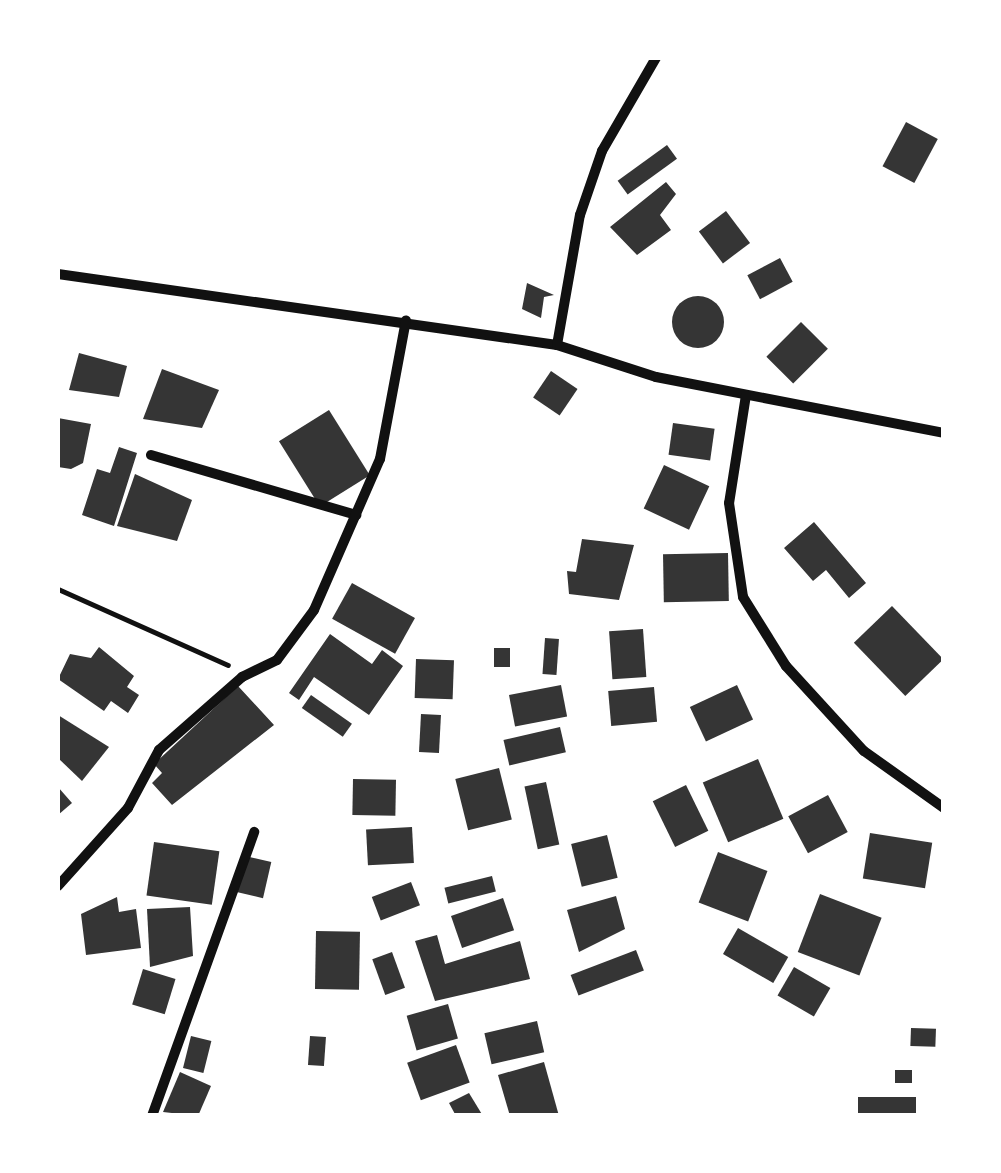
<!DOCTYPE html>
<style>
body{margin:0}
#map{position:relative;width:1001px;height:1173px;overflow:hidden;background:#fff;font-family:"Nunito Sans",sans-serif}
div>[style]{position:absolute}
.building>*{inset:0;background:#353535;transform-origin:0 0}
.round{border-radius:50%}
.path>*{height:5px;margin:-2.5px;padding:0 2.5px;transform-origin:2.5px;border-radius:2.5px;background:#111}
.minor>*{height:10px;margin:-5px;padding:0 5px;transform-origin:5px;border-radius:5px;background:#111}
span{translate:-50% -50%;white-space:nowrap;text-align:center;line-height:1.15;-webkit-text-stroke:8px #fff;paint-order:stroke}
.frame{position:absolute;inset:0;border:60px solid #fff;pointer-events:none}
</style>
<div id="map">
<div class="building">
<div style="left:906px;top:122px;width:36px;height:50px;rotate:28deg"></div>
<div style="left:667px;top:145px;width:17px;height:61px;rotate:54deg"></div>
<div style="clip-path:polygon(666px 182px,676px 194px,660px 215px,671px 230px,637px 255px,610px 227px)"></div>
<div style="left:726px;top:211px;width:40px;height:34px;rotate:53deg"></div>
<div style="left:780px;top:258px;width:27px;height:37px;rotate:62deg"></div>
<div style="clip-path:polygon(527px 283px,554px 295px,544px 297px,541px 318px,522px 309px)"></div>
<div class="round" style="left:672px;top:296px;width:52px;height:52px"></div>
<div style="left:801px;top:322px;width:38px;height:49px;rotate:45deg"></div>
<div style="clip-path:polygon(79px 353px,127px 366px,119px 397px,69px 390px)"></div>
<div style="clip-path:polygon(162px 369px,219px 390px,202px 428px,143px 419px)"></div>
<div style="left:551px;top:371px;width:32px;height:32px;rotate:34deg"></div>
<div style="left:329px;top:410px;width:77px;height:59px;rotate:58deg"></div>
<div style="clip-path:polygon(58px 418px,91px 424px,83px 463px,71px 469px,58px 467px)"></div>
<div style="left:673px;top:423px;width:42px;height:32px;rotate:8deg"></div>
<div style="clip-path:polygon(119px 447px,137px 453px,114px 526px,82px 515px,97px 469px,110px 473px)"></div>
<div style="left:664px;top:465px;width:50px;height:48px;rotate:25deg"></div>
<div style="clip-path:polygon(135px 474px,192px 500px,177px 541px,117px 526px)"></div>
<div style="clip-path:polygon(814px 522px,866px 583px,849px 598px,826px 570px,813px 581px,784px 548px)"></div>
<div style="clip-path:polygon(582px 539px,634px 545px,619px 600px,569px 594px,567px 571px,576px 572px)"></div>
<div style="left:728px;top:553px;width:48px;height:65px;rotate:89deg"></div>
<div style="left:352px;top:583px;width:72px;height:41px;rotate:29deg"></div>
<div style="left:892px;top:606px;width:74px;height:53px;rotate:46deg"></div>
<div style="left:643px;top:629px;width:48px;height:34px;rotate:86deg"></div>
<div style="clip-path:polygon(330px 634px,372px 664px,382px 650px,403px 666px,369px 715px,314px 677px,299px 700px,289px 693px)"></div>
<div style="left:545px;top:638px;width:14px;height:36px;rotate:4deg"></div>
<div style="clip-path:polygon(99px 647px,134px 676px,127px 687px,139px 695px,128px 713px,111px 701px,104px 711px,58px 679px,70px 654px,91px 658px)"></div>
<div style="left:494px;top:648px;width:16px;height:19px"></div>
<div style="left:416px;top:659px;width:38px;height:39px;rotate:2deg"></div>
<div style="left:561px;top:685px;width:32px;height:53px;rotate:79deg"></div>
<div style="left:737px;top:685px;width:38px;height:52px;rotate:65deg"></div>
<div style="clip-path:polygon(238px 686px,274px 725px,172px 805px,152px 783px,162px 773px,154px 764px)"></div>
<div style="left:654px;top:687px;width:35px;height:46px;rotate:85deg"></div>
<div style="left:311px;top:695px;width:50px;height:16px;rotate:35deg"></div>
<div style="left:421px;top:714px;width:20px;height:38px;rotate:3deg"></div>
<div style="clip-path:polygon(58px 715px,109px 747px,82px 781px,58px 758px)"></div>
<div style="left:560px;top:727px;width:26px;height:58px;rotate:77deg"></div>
<div style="left:758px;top:759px;width:65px;height:60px;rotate:67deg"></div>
<div style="left:499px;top:768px;width:53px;height:45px;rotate:76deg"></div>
<div style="left:353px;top:779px;width:43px;height:36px;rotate:1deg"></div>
<div style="left:546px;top:782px;width:64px;height:22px;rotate:78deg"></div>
<div style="left:686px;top:785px;width:51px;height:37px;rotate:64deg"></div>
<div style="clip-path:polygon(58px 787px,72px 803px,58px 815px)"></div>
<div style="left:828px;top:795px;width:42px;height:45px;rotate:62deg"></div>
<div style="left:412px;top:827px;width:36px;height:46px;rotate:87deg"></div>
<div style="left:870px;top:833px;width:63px;height:46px;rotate:9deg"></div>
<div style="left:607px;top:835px;width:44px;height:37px;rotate:76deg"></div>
<div style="left:154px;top:842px;width:66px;height:54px;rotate:8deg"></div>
<div style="left:718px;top:852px;width:53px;height:54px;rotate:21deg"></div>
<div style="left:245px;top:856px;width:27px;height:37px;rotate:13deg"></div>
<div style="left:492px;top:876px;width:16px;height:49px;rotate:76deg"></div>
<div style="left:411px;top:882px;width:25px;height:42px;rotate:69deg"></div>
<div style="left:820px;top:894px;width:66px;height:62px;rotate:21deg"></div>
<div style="clip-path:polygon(616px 896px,625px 929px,579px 952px,567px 910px)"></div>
<div style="clip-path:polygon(117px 897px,119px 912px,136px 909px,141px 948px,86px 955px,81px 914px)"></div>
<div style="left:503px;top:898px;width:34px;height:55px;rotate:71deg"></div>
<div style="clip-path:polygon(190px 907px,193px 956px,150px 967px,147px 909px)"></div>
<div style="left:738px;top:928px;width:58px;height:30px;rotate:30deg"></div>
<div style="left:316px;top:931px;width:44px;height:58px;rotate:1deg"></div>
<div style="clip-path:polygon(437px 935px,445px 964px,520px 941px,530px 979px,435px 1001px,415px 941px)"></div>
<div style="left:636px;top:950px;width:22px;height:70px;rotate:69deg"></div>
<div style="left:392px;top:952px;width:38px;height:21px;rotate:70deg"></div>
<div style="left:794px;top:967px;width:42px;height:33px;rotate:30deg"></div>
<div style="left:143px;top:969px;width:34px;height:37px;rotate:17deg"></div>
<div style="left:448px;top:1004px;width:36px;height:43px;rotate:74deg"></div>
<div style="left:537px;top:1021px;width:32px;height:54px;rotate:77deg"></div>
<div style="left:911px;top:1028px;width:25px;height:18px;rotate:2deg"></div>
<div style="left:191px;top:1036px;width:21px;height:33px;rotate:14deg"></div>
<div style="left:310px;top:1036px;width:16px;height:29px;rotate:4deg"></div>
<div style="left:456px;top:1045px;width:40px;height:52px;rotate:70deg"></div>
<div style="clip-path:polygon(544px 1062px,559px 1116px,510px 1116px,498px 1075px)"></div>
<div style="left:895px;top:1070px;width:17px;height:13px"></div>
<div style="clip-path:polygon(180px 1072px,211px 1086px,198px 1116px,163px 1112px)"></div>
<div style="clip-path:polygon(469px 1093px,483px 1116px,456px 1116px,449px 1103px)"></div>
<div style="left:916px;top:1097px;width:19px;height:58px;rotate:90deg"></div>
</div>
<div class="path">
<div style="left:58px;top:589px;width:186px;rotate:24.1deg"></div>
</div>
<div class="minor">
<div style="left:58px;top:274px;width:504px;rotate:8.1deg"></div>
<div style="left:557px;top:345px;width:104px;rotate:17.9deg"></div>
<div style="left:656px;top:377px;width:293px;rotate:11deg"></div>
<div style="left:557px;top:345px;width:132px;rotate:-80deg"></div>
<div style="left:580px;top:215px;width:68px;rotate:-71deg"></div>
<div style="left:602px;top:151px;width:108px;rotate:-59.9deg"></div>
<div style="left:746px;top:395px;width:109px;rotate:98.9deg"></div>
<div style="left:729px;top:503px;width:95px;rotate:81.5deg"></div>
<div style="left:743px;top:597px;width:81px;rotate:58.1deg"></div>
<div style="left:786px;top:666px;width:115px;rotate:47.5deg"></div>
<div style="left:864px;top:751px;width:98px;rotate:35.5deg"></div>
<div style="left:151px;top:455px;width:214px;rotate:16.3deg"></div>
<div style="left:58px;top:886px;width:105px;rotate:-48.1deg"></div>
<div style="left:128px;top:808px;width:66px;rotate:-61.9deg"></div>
<div style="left:159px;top:750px;width:111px;rotate:-41.3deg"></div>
<div style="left:242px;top:677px;width:39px;rotate:-26deg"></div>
<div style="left:277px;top:660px;width:62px;rotate:-53.5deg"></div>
<div style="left:314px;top:610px;width:165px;rotate:-66.4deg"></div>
<div style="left:380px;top:459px;width:141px;rotate:-79.4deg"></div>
<div style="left:152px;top:1116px;width:302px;rotate:-70.2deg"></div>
</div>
<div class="frame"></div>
</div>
